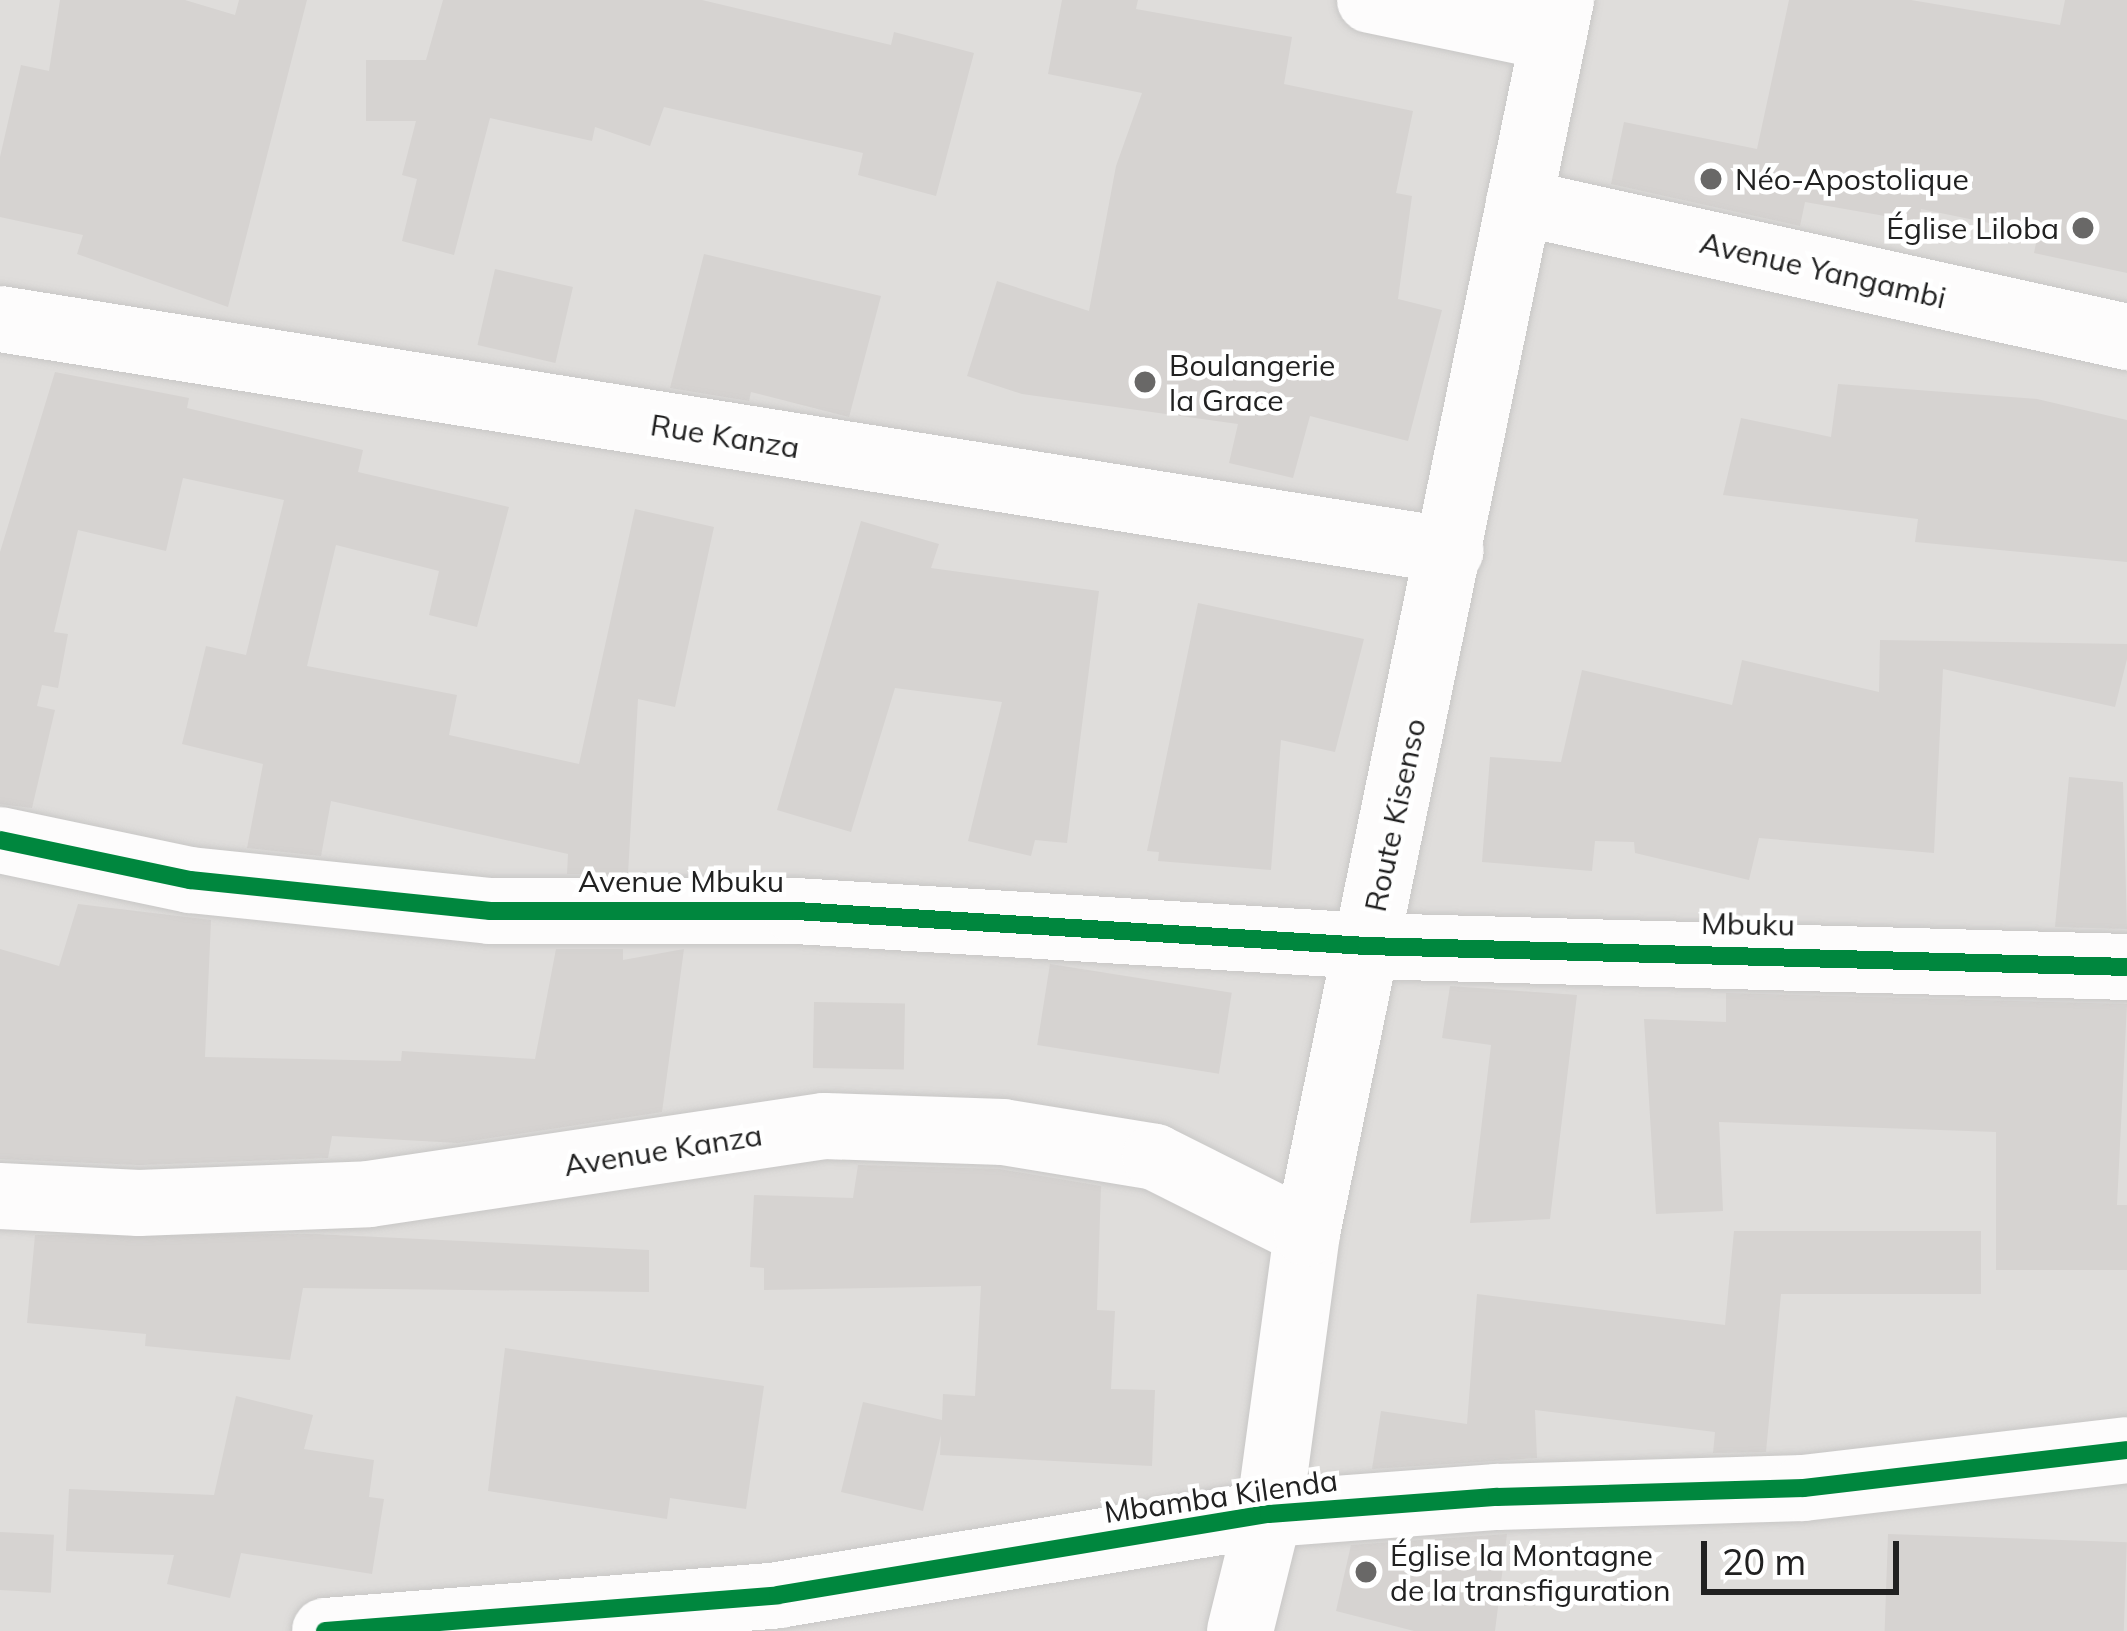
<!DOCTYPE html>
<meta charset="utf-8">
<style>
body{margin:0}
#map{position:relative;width:2127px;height:1631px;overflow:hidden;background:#f0edea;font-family:Mulish,sans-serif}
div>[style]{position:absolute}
.residential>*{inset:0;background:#dfdddb;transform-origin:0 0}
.building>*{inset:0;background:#d6d3d1;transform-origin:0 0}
.roads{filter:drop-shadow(0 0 3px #c8c7c6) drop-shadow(0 0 3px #c8c7c6)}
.minor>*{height:66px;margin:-33px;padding:0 33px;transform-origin:33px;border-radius:33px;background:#fdfcfc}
.cycleway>*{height:18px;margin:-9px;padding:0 9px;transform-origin:9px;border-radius:9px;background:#00873e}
.dots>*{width:33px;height:33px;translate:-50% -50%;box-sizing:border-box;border:6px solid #fff;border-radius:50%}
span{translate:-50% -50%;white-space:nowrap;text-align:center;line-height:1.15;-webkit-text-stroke:9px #fff;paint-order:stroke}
.poi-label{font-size:30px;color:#212121}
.left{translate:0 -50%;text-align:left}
.right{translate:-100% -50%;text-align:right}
.street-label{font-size:30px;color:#212121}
.scale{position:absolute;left:1701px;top:1541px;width:198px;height:54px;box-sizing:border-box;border:6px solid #212121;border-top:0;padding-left:15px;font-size:36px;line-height:42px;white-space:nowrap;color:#212121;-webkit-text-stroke:9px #fff;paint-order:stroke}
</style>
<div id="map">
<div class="residential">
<div style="left:0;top:0;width:2127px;height:1631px"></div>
</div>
<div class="building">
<div style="clip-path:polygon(60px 0,185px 0,235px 15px,239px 0,307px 0,228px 307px,77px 254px,83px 235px,0 217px,0 157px,21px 65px,49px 71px)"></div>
<div style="clip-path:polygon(443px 0,702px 0,891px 45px,894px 32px,974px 53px,936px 196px,858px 175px,863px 153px,664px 107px,650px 146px,595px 127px,592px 141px,490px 118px,454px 255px,402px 241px,417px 179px,402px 175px,416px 121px,366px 121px,366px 60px,426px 60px)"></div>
<div style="clip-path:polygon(1062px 0,1138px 0,1136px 9px,1292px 37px,1284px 84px,1413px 111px,1396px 193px,1412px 196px,1398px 299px,1442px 310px,1408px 441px,1310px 416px,1293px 478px,1229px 463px,1238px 424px,1022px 394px,967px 376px,997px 281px,1089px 311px,1116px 166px,1142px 93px,1048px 74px)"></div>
<div style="clip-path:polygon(1789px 0,1911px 0,2060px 25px,2065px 0,2127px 0,2127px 273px,2034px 253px,2038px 233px,1921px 209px,1919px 222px,1805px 202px,1800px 226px,1611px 184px,1624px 122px,1757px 149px)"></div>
<div style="clip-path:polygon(704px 254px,881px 296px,849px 417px,751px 392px,749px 401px,670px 388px)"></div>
<div style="left:495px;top:269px;width:80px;height:78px;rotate:13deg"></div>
<div style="clip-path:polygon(55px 372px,189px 398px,187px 408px,363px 450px,358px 472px,509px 507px,477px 627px,429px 615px,439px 571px,336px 545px,307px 666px,457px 695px,449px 735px,579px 764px,635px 509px,714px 527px,675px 707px,638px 699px,628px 874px,567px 874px,568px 854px,331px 801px,321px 856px,247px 848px,263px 764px,182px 744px,206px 646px,246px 655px,284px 500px,183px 478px,166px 551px,78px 530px,54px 632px,68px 634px,58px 688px,42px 685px,37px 706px,55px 710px,32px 808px,0 804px,0 552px)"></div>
<div style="clip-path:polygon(1838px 384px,2037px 399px,2127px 420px,2127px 562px,1915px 542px,1918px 519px,1723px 495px,1741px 418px,1831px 437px)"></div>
<div style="clip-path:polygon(861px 521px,939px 544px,931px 568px,1099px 591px,1067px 843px,1035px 840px,1031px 856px,968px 841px,1002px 702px,895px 688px,851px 832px,777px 810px)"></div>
<div style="clip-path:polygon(1198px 603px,1364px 639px,1335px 752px,1281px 740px,1271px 870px,1158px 861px,1159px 852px,1147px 851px)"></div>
<div style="clip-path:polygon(1880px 640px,2127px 644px,2127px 659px,2115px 707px,1943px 669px,1934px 853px,1759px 838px,1749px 880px,1635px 853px,1634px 842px,1595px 841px,1592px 871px,1482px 862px,1490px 757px,1561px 762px,1582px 670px,1732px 705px,1742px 660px,1879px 692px)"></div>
<div style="clip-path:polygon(2069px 777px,2123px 782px,2127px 929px,2055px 927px)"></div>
<div style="clip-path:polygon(78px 904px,211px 920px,205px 1057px,401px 1061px,402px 1051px,535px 1059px,556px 949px,623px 949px,623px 960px,684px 949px,662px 1112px,458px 1143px,332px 1136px,328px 1158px,139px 1165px,0 1159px,0 949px,59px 966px)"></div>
<div style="left:1050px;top:964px;width:184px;height:82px;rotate:9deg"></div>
<div style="clip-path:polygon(1450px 986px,1577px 995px,1550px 1219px,1470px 1223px,1491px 1045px,1442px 1038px)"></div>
<div style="clip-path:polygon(1726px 993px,2127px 1004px,2117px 1205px,2127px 1205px,2127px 1270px,1996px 1270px,1996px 1132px,1719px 1122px,1723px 1211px,1656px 1214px,1644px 1019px,1726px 1022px)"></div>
<div style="left:814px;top:1002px;width:91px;height:66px;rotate:1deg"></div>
<div style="clip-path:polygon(858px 1165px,999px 1169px,1101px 1186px,1097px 1310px,1115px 1311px,1111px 1389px,1155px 1390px,1152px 1466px,940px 1455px,941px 1435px,923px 1511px,841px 1492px,863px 1402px,942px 1420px,943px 1394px,975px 1396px,981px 1286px,764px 1290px,764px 1268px,750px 1267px,754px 1195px,853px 1198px)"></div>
<div style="clip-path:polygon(1734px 1231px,1981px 1231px,1981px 1294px,1781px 1294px,1766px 1452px,1713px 1453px,1715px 1432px,1535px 1410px,1537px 1458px,1372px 1469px,1381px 1411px,1467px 1424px,1477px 1294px,1725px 1325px)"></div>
<div style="clip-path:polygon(314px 1234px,649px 1250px,649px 1292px,303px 1288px,290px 1360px,145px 1346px,146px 1334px,27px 1323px,35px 1235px)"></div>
<div style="clip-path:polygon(505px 1348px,764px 1386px,746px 1509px,670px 1498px,667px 1519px,488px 1491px)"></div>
<div style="clip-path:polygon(236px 1396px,313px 1415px,304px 1449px,374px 1460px,369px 1497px,384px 1499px,372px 1574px,241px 1553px,230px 1598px,167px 1584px,174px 1555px,66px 1551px,69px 1489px,214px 1495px)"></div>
<div style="left:0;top:1532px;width:54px;height:58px;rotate:3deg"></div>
<div style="clip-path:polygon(1507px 1534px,1495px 1631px,1414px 1631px,1336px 1611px,1351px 1545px)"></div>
<div style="left:1888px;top:1534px;width:239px;height:97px;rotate:2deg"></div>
</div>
<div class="roads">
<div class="minor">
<div style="left:1370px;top:0;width:187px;rotate:11.7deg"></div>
<div style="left:1519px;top:202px;width:623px;rotate:12.52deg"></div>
<div style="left:0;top:319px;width:1469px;rotate:9.08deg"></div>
<div style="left:0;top:840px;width:194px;rotate:11.9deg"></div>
<div style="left:190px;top:880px;width:302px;rotate:5.9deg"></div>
<div style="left:490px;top:911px;width:306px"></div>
<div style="left:796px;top:911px;width:572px;rotate:3.51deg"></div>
<div style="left:1367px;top:946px;width:760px;rotate:1.58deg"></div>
<div style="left:0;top:1196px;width:139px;rotate:2.9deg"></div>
<div style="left:139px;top:1203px;width:230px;rotate:-2.2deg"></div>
<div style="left:369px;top:1194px;width:460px;rotate:-8.5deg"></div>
<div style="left:824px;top:1126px;width:179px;rotate:1.9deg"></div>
<div style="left:1003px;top:1132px;width:154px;rotate:9.3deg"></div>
<div style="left:1155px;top:1157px;width:170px;rotate:26.6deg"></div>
<div style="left:325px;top:1631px;width:454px;rotate:-4.5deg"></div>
<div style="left:778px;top:1595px;width:498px;rotate:-9.4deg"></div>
<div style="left:1269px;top:1514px;width:229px;rotate:-4.3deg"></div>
<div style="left:1497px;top:1497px;width:307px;rotate:-1.7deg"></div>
<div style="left:1804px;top:1488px;width:325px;rotate:-6.7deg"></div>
<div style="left:1240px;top:1631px;width:121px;rotate:-76.1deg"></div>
<div style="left:1269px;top:1514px;width:284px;rotate:-82.3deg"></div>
<div style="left:1307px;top:1233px;width:1259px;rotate:-78.36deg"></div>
</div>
</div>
<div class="cycleway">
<div style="left:0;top:840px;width:194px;rotate:11.9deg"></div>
<div style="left:190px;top:880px;width:302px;rotate:5.9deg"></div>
<div style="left:490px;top:911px;width:306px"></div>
<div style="left:796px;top:911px;width:572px;rotate:3.51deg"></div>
<div style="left:1367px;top:946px;width:760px;rotate:1.58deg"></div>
<div style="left:325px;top:1631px;width:454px;rotate:-4.5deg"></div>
<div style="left:778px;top:1595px;width:498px;rotate:-9.4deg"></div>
<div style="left:1269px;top:1514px;width:229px;rotate:-4.3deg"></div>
<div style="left:1497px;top:1497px;width:307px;rotate:-1.7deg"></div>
<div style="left:1804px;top:1488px;width:325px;rotate:-6.7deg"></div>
</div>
<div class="dots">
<div style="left:1711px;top:179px;background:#696867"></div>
<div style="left:2083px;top:228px;background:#696867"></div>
<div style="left:1145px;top:382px;background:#696867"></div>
<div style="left:1366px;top:1572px;background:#696867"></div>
</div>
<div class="poi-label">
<span class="left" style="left:1735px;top:179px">Néo-Apostolique</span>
<span class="right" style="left:2059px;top:228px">Église Liloba</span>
<span class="left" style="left:1169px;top:382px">Boulangerie<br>la Grace</span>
<span class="left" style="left:1390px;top:1572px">Église la Montagne<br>de la transfiguration</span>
</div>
<div class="street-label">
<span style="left:1823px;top:270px;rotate:13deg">Avenue Yangambi</span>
<span style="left:725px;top:436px;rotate:9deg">Rue Kanza</span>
<span style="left:1395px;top:815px;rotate:-78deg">Route Kisenso</span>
<span style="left:681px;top:881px">Avenue Mbuku</span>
<span style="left:1748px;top:924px;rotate:1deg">Mbuku</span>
<span style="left:663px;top:1150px;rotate:-9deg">Avenue Kanza</span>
<span style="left:1221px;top:1496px;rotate:-8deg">Mbamba Kilenda</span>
</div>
<div class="scale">20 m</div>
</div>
